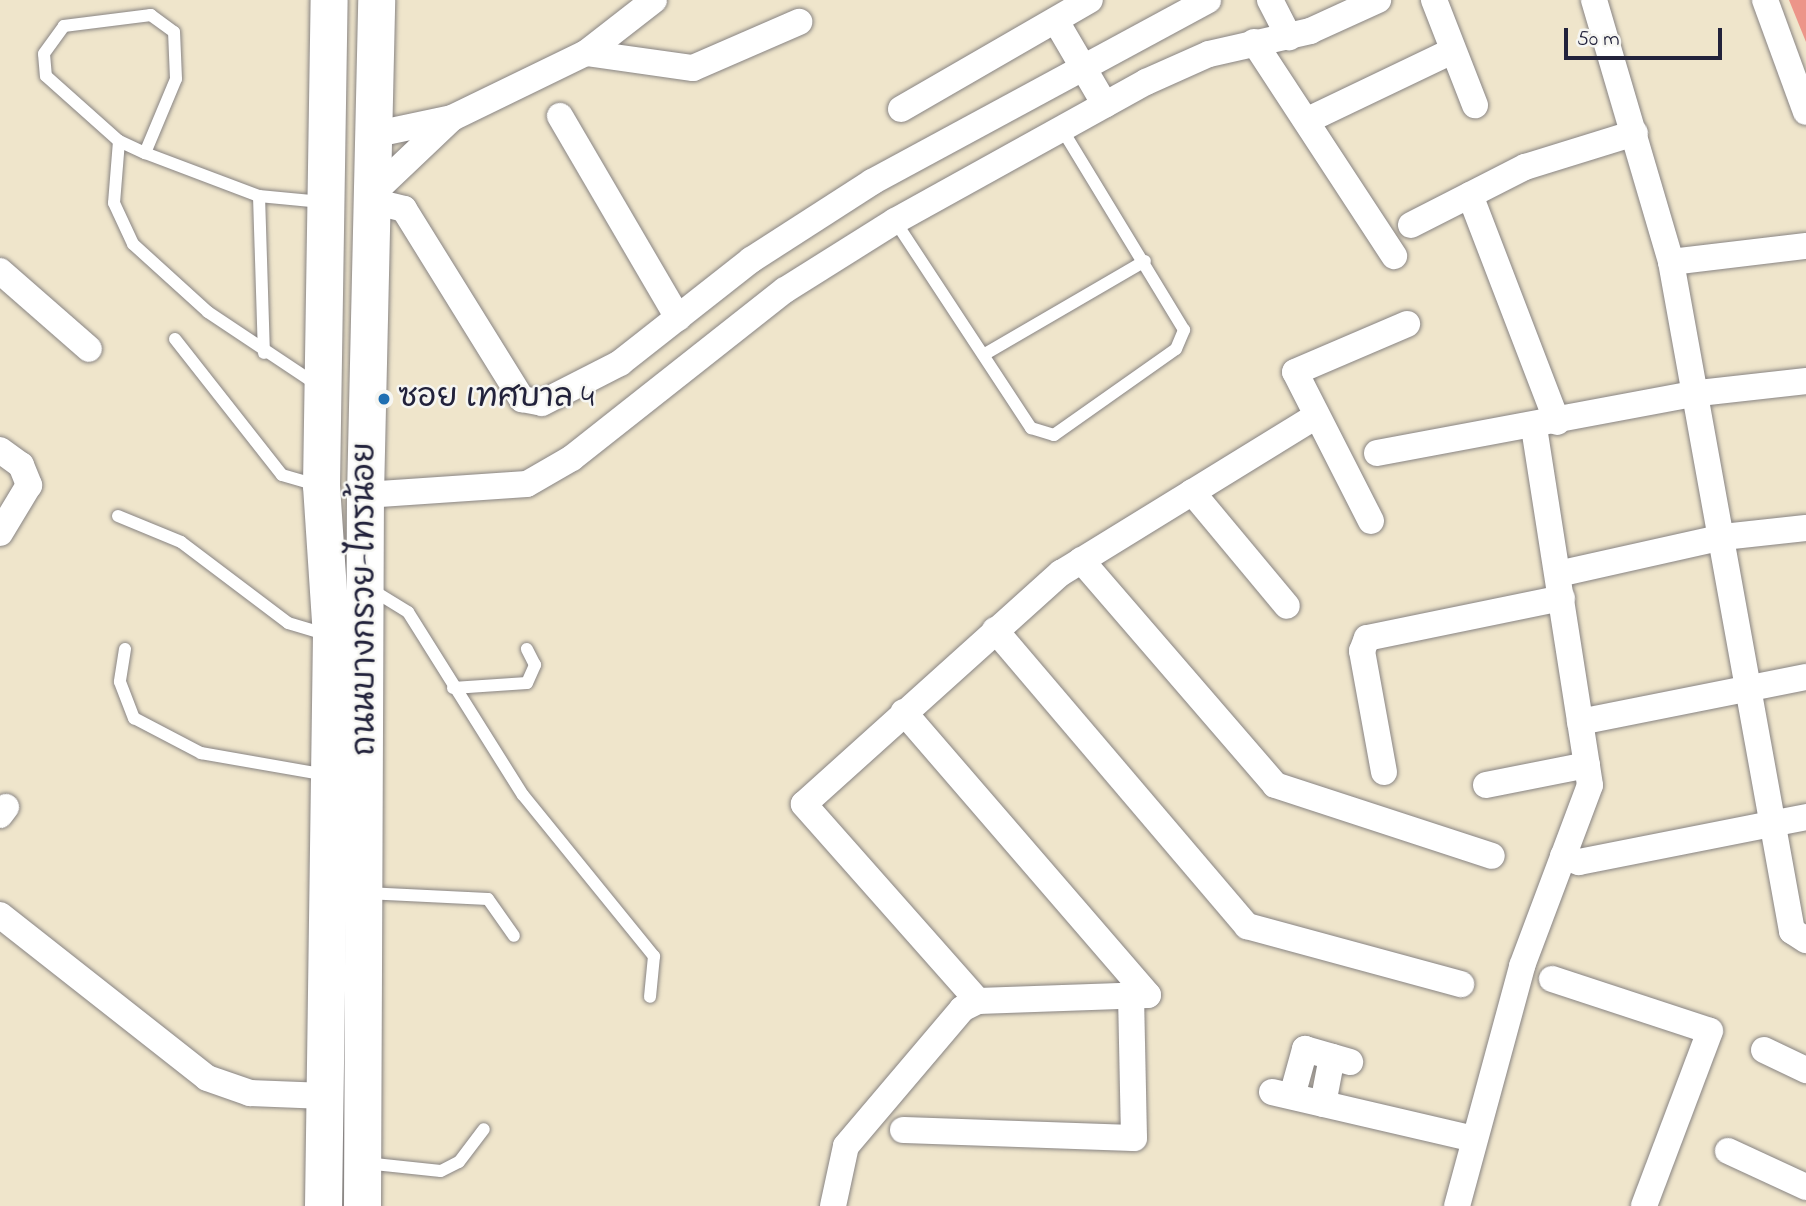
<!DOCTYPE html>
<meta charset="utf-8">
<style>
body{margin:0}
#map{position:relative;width:1806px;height:1206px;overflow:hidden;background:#efe5cb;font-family:"Indie Flower","Playpen Sans Thai",sans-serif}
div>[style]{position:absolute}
.building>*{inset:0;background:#ec9589}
.roads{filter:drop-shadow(0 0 2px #888483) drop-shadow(0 0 2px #888483)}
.service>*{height:12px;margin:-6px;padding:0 6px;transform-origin:6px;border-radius:6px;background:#fff}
.minor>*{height:26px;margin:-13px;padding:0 13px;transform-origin:13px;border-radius:13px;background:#fff}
.secondary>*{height:37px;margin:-18.5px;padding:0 18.5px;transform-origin:18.5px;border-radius:18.5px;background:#fff}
.dots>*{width:19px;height:19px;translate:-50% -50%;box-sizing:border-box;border:4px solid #f6f6f2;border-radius:50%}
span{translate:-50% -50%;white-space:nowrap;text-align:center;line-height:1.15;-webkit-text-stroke:5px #f6f6f2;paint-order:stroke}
.poi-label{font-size:32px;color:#22223b}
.left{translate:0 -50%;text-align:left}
.street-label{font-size:32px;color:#22223b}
.scale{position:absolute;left:1564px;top:28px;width:158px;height:32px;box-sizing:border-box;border:4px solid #22223b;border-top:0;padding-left:9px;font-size:21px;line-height:24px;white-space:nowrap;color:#22223b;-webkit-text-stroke:5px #f6f6f2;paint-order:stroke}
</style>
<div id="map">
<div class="building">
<div style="clip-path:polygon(1789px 0,1806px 0,1806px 42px)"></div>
</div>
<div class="roads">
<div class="service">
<div style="left:119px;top:141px;width:62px;rotate:94.6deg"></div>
<div style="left:114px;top:203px;width:45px;rotate:65.1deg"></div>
<div style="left:133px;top:244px;width:101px;rotate:42.2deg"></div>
<div style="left:208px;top:312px;width:130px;rotate:33.7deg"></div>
<div style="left:145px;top:153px;width:80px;rotate:-67.3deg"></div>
<div style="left:176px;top:79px;width:47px;rotate:-92.4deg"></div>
<div style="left:174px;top:32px;width:29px;rotate:-144deg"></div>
<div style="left:151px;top:15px;width:88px;rotate:172.8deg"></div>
<div style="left:64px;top:26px;width:34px;rotate:126deg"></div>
<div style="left:44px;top:54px;width:22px;rotate:85deg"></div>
<div style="left:46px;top:76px;width:98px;rotate:41.7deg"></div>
<div style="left:119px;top:141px;width:29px;rotate:25deg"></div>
<div style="left:145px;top:153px;width:122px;rotate:20.7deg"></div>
<div style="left:259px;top:196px;width:63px;rotate:5.4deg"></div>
<div style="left:259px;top:196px;width:157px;rotate:88.2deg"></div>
<div style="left:895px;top:221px;width:248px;rotate:56.7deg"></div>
<div style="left:1031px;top:428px;width:24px;rotate:17deg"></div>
<div style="left:1054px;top:435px;width:149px;rotate:-35.2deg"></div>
<div style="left:1176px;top:349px;width:21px;rotate:-67deg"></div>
<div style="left:1184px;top:330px;width:235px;rotate:-121.3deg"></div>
<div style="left:175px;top:339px;width:173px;rotate:51.8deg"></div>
<div style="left:282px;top:475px;width:36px;rotate:16deg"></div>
<div style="left:985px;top:354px;width:185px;rotate:-30.2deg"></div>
<div style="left:118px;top:516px;width:68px;rotate:22.4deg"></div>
<div style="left:181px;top:542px;width:134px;rotate:37.1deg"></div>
<div style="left:288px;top:623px;width:42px;rotate:16.7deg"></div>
<div style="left:369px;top:588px;width:46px;rotate:31.6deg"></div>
<div style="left:408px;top:612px;width:216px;rotate:57.9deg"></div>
<div style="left:523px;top:795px;width:208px;rotate:50.9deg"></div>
<div style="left:654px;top:956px;width:41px;rotate:95.6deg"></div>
<div style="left:125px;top:649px;width:33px;rotate:99deg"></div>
<div style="left:120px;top:682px;width:39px;rotate:69deg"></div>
<div style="left:134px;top:718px;width:76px;rotate:27.6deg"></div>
<div style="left:201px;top:753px;width:128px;rotate:9.9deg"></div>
<div style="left:453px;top:688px;width:74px;rotate:-3.9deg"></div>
<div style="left:527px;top:683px;width:20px;rotate:-66deg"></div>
<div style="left:535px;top:665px;width:18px;rotate:-117deg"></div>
<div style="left:366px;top:893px;width:122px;rotate:2.8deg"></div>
<div style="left:488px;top:899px;width:45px;rotate:54.9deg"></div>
<div style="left:365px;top:1163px;width:76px;rotate:6deg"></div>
<div style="left:441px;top:1171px;width:20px;rotate:-27deg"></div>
<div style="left:459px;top:1162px;width:41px;rotate:-52.9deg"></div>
</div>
<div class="minor">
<div style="left:1270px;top:0;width:42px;rotate:62.8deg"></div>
<div style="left:1434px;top:0;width:113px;rotate:68.7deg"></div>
<div style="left:1594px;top:0;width:273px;rotate:73.6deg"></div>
<div style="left:1671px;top:262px;width:680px;rotate:79.75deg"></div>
<div style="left:1792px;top:931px;width:17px;rotate:33deg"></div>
<div style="left:1765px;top:0;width:119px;rotate:69.9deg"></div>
<div style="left:1056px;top:21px;width:97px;rotate:59.7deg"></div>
<div style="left:1254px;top:42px;width:256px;rotate:56.8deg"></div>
<div style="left:586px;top:53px;width:108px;rotate:8deg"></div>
<div style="left:693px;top:68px;width:116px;rotate:-23.5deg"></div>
<div style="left:901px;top:109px;width:218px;rotate:-30deg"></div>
<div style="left:560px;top:116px;width:234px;rotate:59.7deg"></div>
<div style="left:1310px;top:119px;width:157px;rotate:-25.6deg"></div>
<div style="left:372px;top:135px;width:82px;rotate:-12deg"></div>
<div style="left:452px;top:118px;width:149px;rotate:-25.9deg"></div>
<div style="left:586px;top:53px;width:86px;rotate:-37.9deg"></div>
<div style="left:372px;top:194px;width:110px;rotate:-43.5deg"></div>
<div style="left:1470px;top:195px;width:243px;rotate:69deg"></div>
<div style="left:372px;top:201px;width:33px;rotate:14deg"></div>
<div style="left:404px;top:209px;width:224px;rotate:58.2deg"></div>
<div style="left:522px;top:399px;width:20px;rotate:11deg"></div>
<div style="left:542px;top:403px;width:88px;rotate:-27.1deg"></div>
<div style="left:620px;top:363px;width:167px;rotate:-38.2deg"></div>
<div style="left:751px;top:260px;width:144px;rotate:-32.8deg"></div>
<div style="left:872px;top:182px;width:382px;rotate:-28.4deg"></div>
<div style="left:1411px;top:225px;width:128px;rotate:-27deg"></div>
<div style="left:1525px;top:167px;width:115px;rotate:-17.2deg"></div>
<div style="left:1671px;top:262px;width:136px;rotate:-6.8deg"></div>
<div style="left:0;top:271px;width:118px;rotate:41.2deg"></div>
<div style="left:0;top:450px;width:26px;rotate:36deg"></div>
<div style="left:21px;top:465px;width:22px;rotate:68deg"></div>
<div style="left:29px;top:485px;width:56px;rotate:121.1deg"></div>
<div style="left:1377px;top:453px;width:328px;rotate:-10.6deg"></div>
<div style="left:1699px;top:393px;width:108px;rotate:-6.4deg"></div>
<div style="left:1192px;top:492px;width:148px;rotate:50.2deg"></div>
<div style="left:365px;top:495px;width:162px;rotate:-3.9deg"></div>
<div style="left:527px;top:484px;width:52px;rotate:-30deg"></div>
<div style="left:572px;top:458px;width:271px;rotate:-38.3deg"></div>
<div style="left:785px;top:290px;width:130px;rotate:-32.1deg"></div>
<div style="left:895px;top:221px;width:287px;rotate:-29deg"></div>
<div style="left:1146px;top:82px;width:69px;rotate:-24deg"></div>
<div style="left:1209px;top:54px;width:104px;rotate:-12.8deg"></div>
<div style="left:1310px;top:31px;width:75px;rotate:-24.5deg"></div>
<div style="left:1371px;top:521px;width:167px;rotate:-117deg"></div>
<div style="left:1295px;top:372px;width:122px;rotate:-23.2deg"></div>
<div style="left:1081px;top:560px;width:297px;rotate:49.2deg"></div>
<div style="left:1275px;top:785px;width:228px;rotate:18.1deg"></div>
<div style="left:1558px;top:574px;width:169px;rotate:-12.6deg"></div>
<div style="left:1723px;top:537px;width:83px;rotate:-6.2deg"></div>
<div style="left:995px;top:630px;width:389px;rotate:49.6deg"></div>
<div style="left:1247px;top:926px;width:222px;rotate:15.2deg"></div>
<div style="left:1580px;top:722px;width:230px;rotate:-11.3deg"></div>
<div style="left:1384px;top:772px;width:123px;rotate:-100.3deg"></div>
<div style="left:1362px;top:651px;width:14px;rotate:-69deg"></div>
<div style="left:1367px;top:638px;width:199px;rotate:-11.6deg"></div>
<div style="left:1486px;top:785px;width:103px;rotate:-11.2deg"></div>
<div style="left:0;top:815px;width:10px;rotate:-53deg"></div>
<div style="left:1563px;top:856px;width:17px;rotate:21deg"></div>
<div style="left:1579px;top:862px;width:231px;rotate:-11.2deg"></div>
<div style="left:0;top:915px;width:263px;rotate:38.2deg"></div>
<div style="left:207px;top:1078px;width:46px;rotate:19.2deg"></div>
<div style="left:250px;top:1093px;width:75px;rotate:2.3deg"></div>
<div style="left:1552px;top:979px;width:166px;rotate:18.2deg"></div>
<div style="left:1710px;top:1031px;width:187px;rotate:110.7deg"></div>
<div style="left:978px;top:1001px;width:263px;rotate:-131.5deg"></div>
<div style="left:804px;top:804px;width:346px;rotate:-42deg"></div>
<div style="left:1061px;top:573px;width:299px;rotate:-31.6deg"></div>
<div style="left:1764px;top:1050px;width:47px;rotate:25.5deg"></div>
<div style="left:1272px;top:1092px;width:207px;rotate:13.1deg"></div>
<div style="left:1292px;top:1096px;width:49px;rotate:-74.5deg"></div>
<div style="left:1305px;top:1049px;width:47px;rotate:16.1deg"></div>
<div style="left:1323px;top:1104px;width:48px;rotate:-79.2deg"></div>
<div style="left:903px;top:1130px;width:231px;rotate:2deg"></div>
<div style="left:1134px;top:1138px;width:142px;rotate:-91.2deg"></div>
<div style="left:1728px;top:1151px;width:86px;rotate:24.8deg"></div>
<div style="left:833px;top:1206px;width:61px;rotate:-77.8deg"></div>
<div style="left:846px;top:1146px;width:180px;rotate:-49.7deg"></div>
<div style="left:962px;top:1009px;width:18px;rotate:-27deg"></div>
<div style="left:978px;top:1001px;width:170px;rotate:-2deg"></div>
<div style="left:1148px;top:995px;width:374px;rotate:-130.8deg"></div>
<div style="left:1457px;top:1206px;width:249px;rotate:-74.8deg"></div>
<div style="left:1522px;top:966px;width:193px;rotate:-69.4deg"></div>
<div style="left:1590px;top:785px;width:363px;rotate:-98.9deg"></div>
</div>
<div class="secondary">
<div style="left:323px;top:1206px;width:570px;rotate:-89.2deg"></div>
<div style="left:331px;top:636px;width:151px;rotate:-93.8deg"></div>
<div style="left:321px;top:485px;width:485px;rotate:-89.1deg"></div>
<div style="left:362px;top:1206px;width:711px;rotate:-89.76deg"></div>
<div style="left:365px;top:495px;width:495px;rotate:-88.7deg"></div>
</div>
</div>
<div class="dots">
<div style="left:384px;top:399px;background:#1f6fb2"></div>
</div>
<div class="poi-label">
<span class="left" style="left:398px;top:399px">ซอย เทศบาล 4</span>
</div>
<div class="street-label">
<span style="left:367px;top:599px;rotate:-90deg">ถนนบางกรวย-ไทรน้อย</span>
</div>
<div class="scale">50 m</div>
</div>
